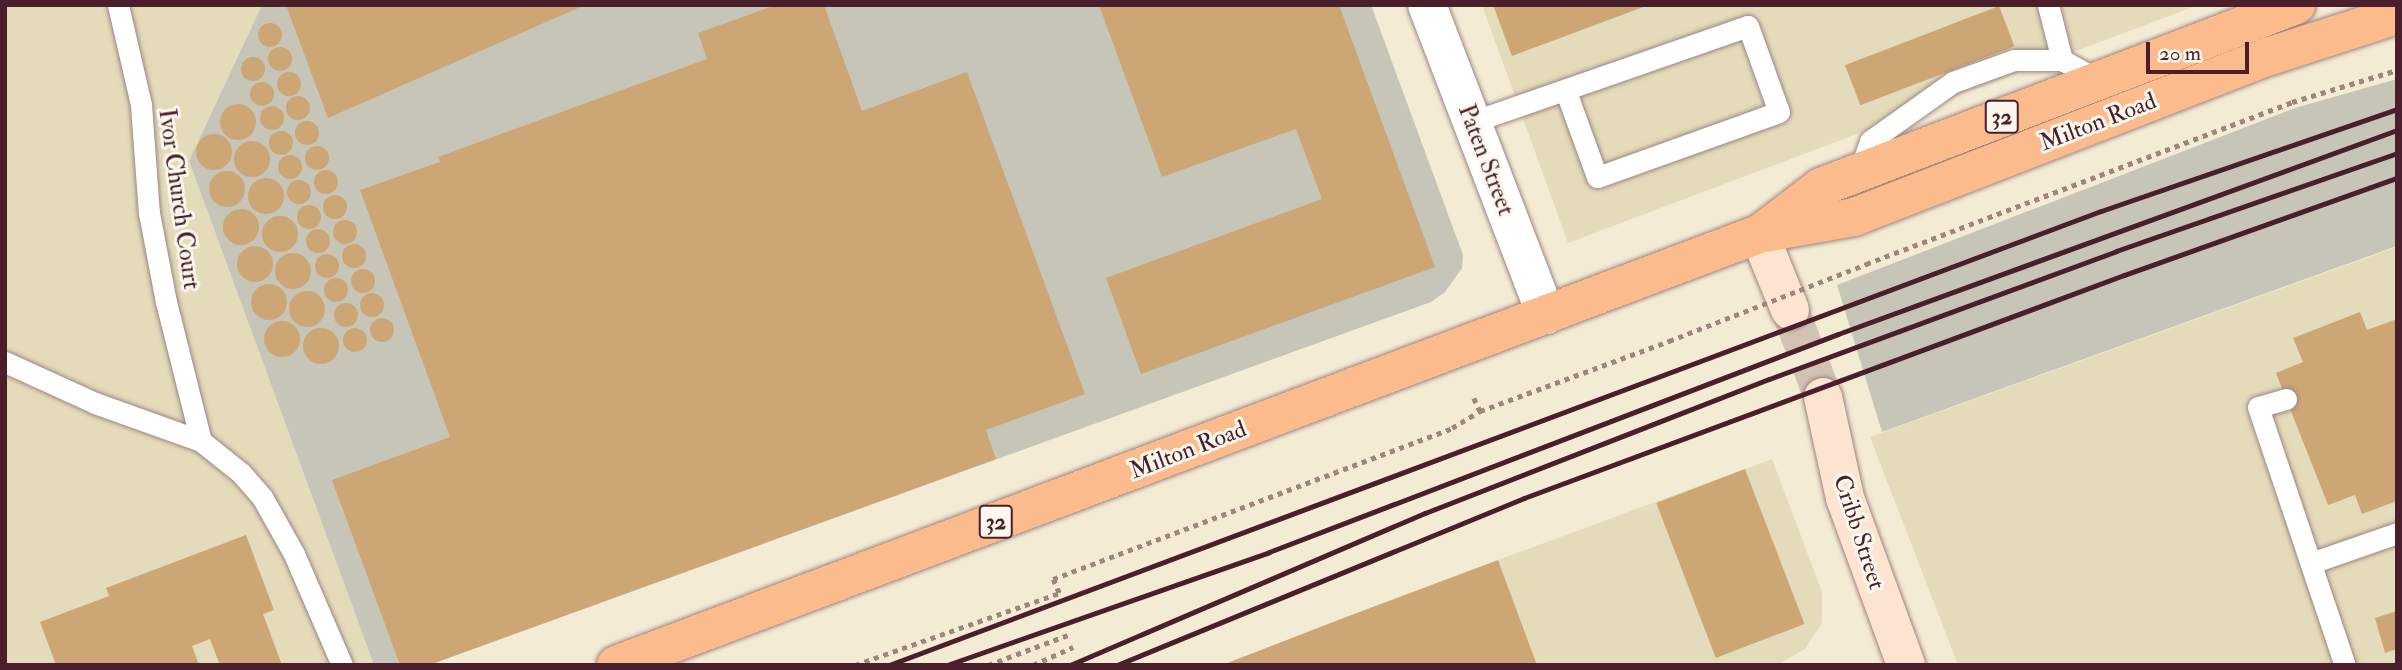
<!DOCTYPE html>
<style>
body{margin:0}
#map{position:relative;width:2402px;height:670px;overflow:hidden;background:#f4ebd5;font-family:"IM FELL Double Pica",serif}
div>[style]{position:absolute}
.built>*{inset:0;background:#e3dbba}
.industrial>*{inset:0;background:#c6c5b8}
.building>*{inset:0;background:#cda675;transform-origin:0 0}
.round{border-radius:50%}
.secondary-tunnel>*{height:38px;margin-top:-19px;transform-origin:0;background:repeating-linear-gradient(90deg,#d2c2b3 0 38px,transparent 0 57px)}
.path>*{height:4.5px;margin-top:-2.25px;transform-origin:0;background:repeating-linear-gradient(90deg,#9f8580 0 5px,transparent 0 10px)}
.roads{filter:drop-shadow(0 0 2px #9f8580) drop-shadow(0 0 2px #9f8580)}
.lane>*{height:21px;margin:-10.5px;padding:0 10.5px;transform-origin:10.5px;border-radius:10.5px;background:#fff}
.street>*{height:38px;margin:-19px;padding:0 19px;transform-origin:19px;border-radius:19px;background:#fff}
.secondary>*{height:38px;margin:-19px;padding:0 19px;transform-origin:19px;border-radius:19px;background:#fde4d1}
.primary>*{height:38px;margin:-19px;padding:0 19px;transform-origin:19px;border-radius:19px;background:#fbbb8c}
.rail>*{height:5px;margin:-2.5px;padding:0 2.5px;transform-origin:2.5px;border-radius:2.5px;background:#4a1f2b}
.path-bridge>*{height:4.5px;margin-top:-2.25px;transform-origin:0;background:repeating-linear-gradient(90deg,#9f8580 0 5px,transparent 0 10px)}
span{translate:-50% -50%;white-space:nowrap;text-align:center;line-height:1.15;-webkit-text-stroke:6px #fbf7ec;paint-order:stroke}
.shield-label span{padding:2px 5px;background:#fbf7ec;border:2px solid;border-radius:5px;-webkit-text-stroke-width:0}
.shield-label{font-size:23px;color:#4a1f2b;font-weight:700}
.street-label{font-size:24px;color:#4a1f2b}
.frame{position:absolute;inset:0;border:7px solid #4a1f2b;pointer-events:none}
.scale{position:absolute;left:2146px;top:42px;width:103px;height:32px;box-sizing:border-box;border:4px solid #4a1f2b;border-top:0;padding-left:9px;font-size:21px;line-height:24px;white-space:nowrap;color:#4a1f2b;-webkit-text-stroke:5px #fbf7ec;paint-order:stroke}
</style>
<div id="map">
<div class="built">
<div style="clip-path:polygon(5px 5px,262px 5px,189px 161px,374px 665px,5px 665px)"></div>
<div style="clip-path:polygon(1482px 5px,2198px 5px,1568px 243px)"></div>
<div style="clip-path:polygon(2397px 247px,2397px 665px,1958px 665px,1870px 437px)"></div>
<div style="clip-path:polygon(1772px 459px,1822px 592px,1822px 623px,1805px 649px,1777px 665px,1537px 665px,1498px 560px)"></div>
</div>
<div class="industrial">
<div style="clip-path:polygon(262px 5px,1371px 5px,1463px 255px,1462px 268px,1445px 292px,1431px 302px,429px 665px,374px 665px,189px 161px)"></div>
<div style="clip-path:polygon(2397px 79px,2397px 246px,1882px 432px,1837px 285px,2295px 108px)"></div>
</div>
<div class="building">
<div style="clip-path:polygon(286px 5px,585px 5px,328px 118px)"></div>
<div style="clip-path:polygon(776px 5px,824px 5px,862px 111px,967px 72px,1085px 394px,986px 430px,996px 459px,429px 665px,400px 665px,332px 480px,450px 437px,360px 190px,440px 162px,438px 157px,707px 59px,698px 33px)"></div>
<div style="clip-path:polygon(1099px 5px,1339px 5px,1435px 267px,1141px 374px,1106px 278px,1322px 199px,1296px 129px,1162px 177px)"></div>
<div style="clip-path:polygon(1493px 5px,1646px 5px,1646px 6px,1512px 56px)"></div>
<div style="left:1999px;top:6px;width:43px;height:165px;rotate:69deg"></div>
<div class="round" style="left:258px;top:23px;width:24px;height:24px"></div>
<div class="round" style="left:268px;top:47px;width:24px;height:24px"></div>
<div class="round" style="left:241px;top:57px;width:24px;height:24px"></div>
<div class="round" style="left:277px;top:72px;width:24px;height:24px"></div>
<div class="round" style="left:250px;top:82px;width:24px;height:24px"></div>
<div class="round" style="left:286px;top:96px;width:24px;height:24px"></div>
<div class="round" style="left:220px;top:104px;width:36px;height:36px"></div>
<div class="round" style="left:260px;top:106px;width:24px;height:24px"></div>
<div class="round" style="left:295px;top:121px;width:24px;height:24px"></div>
<div class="round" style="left:269px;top:131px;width:24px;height:24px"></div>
<div class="round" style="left:196px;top:134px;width:36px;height:36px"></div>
<div class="round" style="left:234px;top:141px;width:36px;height:36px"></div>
<div class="round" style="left:305px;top:146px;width:24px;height:24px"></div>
<div class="round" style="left:278px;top:155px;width:24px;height:24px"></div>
<div class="round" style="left:314px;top:170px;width:24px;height:24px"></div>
<div class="round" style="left:209px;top:171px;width:36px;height:36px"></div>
<div class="round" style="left:248px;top:178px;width:36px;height:36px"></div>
<div class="round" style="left:287px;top:180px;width:24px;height:24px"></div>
<div class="round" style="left:323px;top:195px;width:24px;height:24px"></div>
<div class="round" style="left:297px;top:205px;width:24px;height:24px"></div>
<div class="round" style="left:223px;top:209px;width:36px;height:36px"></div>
<div class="round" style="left:262px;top:216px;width:36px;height:36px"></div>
<div class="round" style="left:333px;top:220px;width:24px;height:24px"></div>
<div class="round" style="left:306px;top:229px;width:24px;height:24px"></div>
<div class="round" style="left:342px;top:244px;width:24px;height:24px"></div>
<div class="round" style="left:237px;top:246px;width:36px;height:36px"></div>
<div class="round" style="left:275px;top:253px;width:36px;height:36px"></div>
<div class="round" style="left:315px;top:254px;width:24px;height:24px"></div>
<div class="round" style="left:351px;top:269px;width:24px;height:24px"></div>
<div class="round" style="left:324px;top:278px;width:24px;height:24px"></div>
<div class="round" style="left:251px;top:284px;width:36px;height:36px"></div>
<div class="round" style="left:289px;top:291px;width:36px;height:36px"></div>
<div class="round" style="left:360px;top:293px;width:24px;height:24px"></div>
<div class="round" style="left:334px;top:303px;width:24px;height:24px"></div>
<div style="clip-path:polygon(2360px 312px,2367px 330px,2397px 319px,2397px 501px,2362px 514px,2355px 495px,2328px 505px,2276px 373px,2303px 362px,2293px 338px)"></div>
<div class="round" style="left:370px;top:318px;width:24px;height:24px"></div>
<div class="round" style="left:264px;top:321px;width:36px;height:36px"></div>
<div class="round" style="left:343px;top:328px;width:24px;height:24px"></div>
<div class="round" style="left:303px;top:328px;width:36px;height:36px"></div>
<div style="left:1745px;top:469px;width:166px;height:95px;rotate:69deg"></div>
<div style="clip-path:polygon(246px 535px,274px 610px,263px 614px,282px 665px,220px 665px,210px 639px,192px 646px,199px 665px,56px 665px,40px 622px,109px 596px,106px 588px)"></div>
<div style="clip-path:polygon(1498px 560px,1537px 665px,1222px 665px,1346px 617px)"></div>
<div style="clip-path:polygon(2397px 611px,2397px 649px,2385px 653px,2375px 618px)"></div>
</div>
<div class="secondary-tunnel">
<div style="left:1790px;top:310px;width:93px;rotate:69.2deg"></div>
</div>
<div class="path">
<div style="left:1866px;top:264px;width:456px;rotate:-20.8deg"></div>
<div style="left:2292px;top:102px;width:110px;rotate:-16.9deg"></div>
<div style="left:1474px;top:398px;width:14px;rotate:65deg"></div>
<div style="left:1480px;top:411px;width:202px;rotate:-20.3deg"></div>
<div style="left:855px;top:665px;width:216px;rotate:-19.4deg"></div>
<div style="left:1059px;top:593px;width:15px;rotate:-113deg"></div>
<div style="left:1053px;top:579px;width:427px;rotate:-20.7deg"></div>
<div style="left:1452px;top:428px;width:33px;rotate:-31deg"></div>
<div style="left:988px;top:665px;width:85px;rotate:-20.6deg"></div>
<div style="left:1033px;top:665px;width:44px;rotate:-24.2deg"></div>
</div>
<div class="roads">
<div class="lane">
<div style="left:118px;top:5px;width:103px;rotate:77deg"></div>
<div style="left:141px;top:105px;width:108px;rotate:85.8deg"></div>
<div style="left:149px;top:213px;width:91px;rotate:79.2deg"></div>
<div style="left:166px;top:302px;width:143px;rotate:75.9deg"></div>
<div style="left:2048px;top:5px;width:57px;rotate:75.7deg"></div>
<div style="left:1472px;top:122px;width:292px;rotate:-19.2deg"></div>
<div style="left:1748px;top:26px;width:91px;rotate:70.2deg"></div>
<div style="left:1779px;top:112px;width:193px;rotate:160.3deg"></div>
<div style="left:1597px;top:177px;width:90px;rotate:-110deg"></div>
<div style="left:1859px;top:172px;width:33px;rotate:-70deg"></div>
<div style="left:1870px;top:141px;width:102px;rotate:-35.4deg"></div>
<div style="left:1953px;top:82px;width:65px;rotate:-19.8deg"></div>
<div style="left:2014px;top:60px;width:48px"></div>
<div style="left:2062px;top:60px;width:41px;rotate:29.1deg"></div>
<div style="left:5px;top:362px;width:99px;rotate:24.5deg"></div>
<div style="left:95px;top:403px;width:113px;rotate:19.7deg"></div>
<div style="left:201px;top:441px;width:51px;rotate:38.7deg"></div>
<div style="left:241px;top:473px;width:32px;rotate:49deg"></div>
<div style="left:262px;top:497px;width:65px;rotate:60.7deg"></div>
<div style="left:294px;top:554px;width:121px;rotate:66.6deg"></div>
<div style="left:2286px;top:399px;width:29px;rotate:164deg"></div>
<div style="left:2258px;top:407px;width:272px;rotate:71.4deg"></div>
<div style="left:2311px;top:563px;width:91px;rotate:-19.2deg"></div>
</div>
<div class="street">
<div style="left:1427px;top:5px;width:332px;rotate:69deg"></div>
</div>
<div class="secondary">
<div style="left:1759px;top:234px;width:82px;rotate:67.8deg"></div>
<div style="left:1823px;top:397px;width:103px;rotate:77.7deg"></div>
<div style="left:1845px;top:498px;width:178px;rotate:69.9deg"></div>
</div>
<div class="primary">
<div style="left:1762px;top:232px;width:74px;rotate:-37.3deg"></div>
<div style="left:1821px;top:187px;width:509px;rotate:-20.96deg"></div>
<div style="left:616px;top:665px;width:1222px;rotate:-20.66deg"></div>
<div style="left:1759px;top:234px;width:97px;rotate:-10.1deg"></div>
<div style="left:1854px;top:217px;width:446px;rotate:-21.2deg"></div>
<div style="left:2270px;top:56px;width:133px;rotate:-17.9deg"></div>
</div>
</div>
<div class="rail">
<div style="left:889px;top:665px;width:1294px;rotate:-20.54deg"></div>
<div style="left:2101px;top:211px;width:313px;rotate:-19deg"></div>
<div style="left:947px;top:665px;width:341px;rotate:-19.3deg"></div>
<div style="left:1269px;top:552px;width:609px;rotate:-20.96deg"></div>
<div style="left:1838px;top:334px;width:595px;rotate:-20.05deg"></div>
<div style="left:1070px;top:665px;width:386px;rotate:-23.2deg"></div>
<div style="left:1425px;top:513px;width:369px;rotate:-21.3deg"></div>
<div style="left:1769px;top:379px;width:370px;rotate:-20.2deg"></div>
<div style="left:2116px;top:251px;width:298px;rotate:-19.2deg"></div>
<div style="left:1117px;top:665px;width:440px;rotate:-22.3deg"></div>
<div style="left:1524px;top:498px;width:640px;rotate:-20.39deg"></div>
<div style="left:2124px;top:275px;width:290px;rotate:-19.6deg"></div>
</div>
<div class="path-bridge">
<div style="left:1669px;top:341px;width:212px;rotate:-21.3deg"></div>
</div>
<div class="shield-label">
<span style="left:2002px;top:117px">32</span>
<span style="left:996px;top:522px">32</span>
</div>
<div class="street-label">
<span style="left:2098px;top:122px;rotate:-21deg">Milton Road</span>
<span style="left:1486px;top:160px;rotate:69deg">Paten Street</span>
<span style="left:179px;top:199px;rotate:82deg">Ivor Church Court</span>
<span style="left:1188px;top:450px;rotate:-21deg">Milton Road</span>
<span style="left:1859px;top:532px;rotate:72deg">Cribb Street</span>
</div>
<div class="frame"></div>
<div class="scale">20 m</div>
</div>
